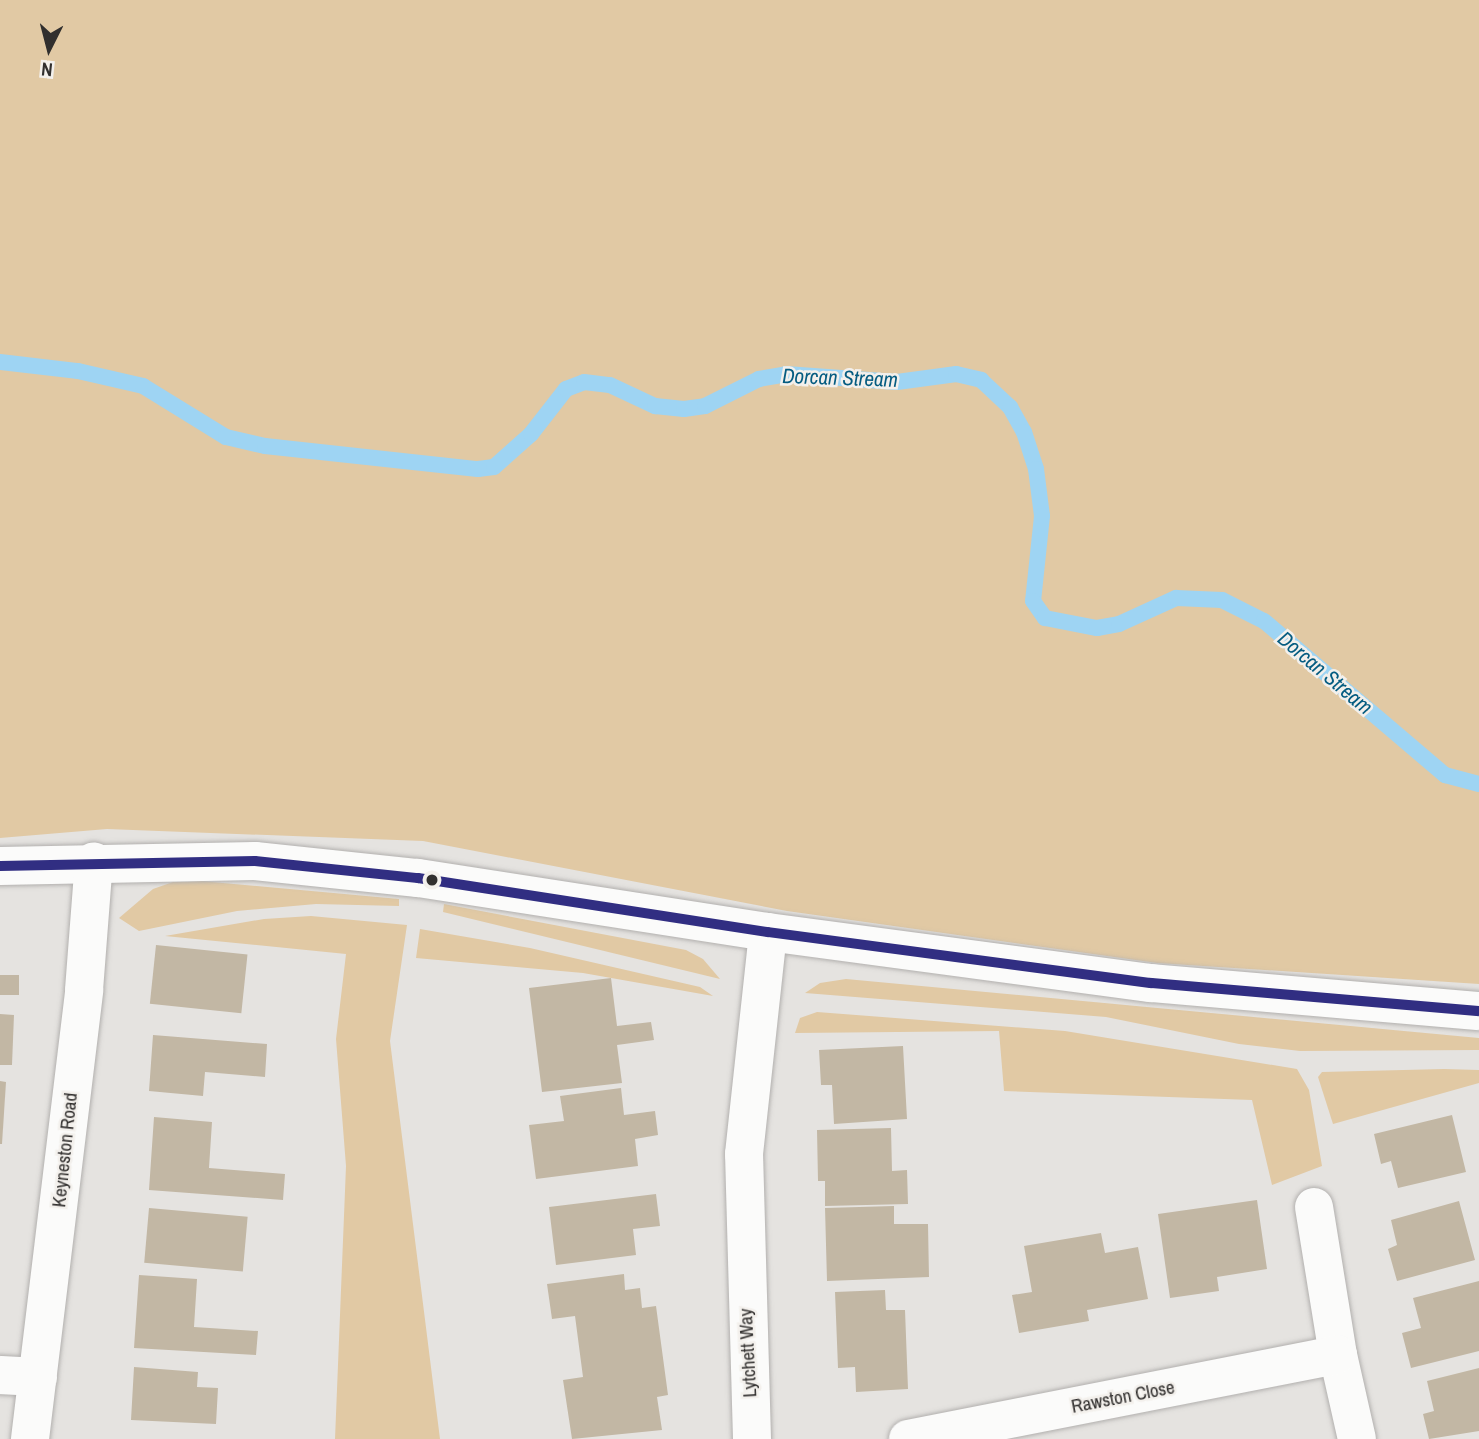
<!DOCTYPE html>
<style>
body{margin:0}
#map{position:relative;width:1479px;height:1439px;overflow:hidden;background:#e5e3e0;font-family:"Archivo Narrow",sans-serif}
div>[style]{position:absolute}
.green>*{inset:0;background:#e1c9a4}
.stream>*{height:16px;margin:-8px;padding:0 8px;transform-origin:8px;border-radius:8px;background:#9ed4f3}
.building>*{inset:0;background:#c2b7a4;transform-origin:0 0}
.roads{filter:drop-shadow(0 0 2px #b2b0ae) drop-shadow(0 0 2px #b2b0ae)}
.minor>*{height:38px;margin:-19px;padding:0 19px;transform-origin:19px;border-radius:19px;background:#fbfbfa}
.bus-1>*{height:10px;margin:-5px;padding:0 5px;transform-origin:5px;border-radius:5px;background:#312e82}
.dots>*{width:19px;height:19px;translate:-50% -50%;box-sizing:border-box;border:4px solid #f3f0ec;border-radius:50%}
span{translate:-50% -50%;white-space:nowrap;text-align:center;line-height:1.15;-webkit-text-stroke:5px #f3f0ec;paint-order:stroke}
.street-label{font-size:19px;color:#312f2e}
.water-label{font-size:21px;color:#055c81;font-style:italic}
.north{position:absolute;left:14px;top:14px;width:70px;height:70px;-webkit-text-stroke:5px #f3f0ec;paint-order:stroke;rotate:186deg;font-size:19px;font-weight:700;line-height:28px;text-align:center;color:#312f2e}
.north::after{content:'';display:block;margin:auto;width:24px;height:32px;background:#312f2e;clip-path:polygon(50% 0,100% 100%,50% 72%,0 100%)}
</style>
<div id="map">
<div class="green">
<div style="clip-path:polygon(0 0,1479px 0,1479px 984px,1157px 963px,787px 911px,423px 841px,107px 829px,0 838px)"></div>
<div style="clip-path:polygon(201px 881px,399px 899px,399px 906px,316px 904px,237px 911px,139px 931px,119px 918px,153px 889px,173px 882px)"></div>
<div style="clip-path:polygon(444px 904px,686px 950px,703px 959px,720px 979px,443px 912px)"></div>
<div style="clip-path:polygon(311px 916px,407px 925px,390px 1041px,440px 1439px,335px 1439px,346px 1166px,336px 1039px,346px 954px,165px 936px,264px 919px)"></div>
<div style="clip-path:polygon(420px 929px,530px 948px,700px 987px,713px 996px,583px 973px,416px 958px)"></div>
<div style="clip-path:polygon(846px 979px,1479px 1038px,1479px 1050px,1300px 1051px,1239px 1044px,1106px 1017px,805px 993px,820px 983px)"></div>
<div style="clip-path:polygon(817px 1012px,1065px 1031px,1297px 1069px,1309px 1090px,1322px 1166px,1272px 1185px,1252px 1100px,1004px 1091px,999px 1031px,795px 1033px,800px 1018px)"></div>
<div style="clip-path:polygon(1444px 1069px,1479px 1070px,1479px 1083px,1333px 1124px,1318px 1077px,1322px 1072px)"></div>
</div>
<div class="stream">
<div style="left:0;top:362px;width:79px;rotate:6.6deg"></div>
<div style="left:78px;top:371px;width:67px;rotate:13deg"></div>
<div style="left:143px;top:386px;width:97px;rotate:31.6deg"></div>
<div style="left:226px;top:437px;width:40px;rotate:13deg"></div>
<div style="left:265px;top:446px;width:214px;rotate:6.2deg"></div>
<div style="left:478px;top:469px;width:16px;rotate:-7deg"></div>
<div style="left:494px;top:467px;width:50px;rotate:-41.7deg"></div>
<div style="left:531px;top:434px;width:57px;rotate:-52.1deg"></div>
<div style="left:566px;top:389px;width:19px;rotate:-21deg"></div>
<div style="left:584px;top:382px;width:26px;rotate:7deg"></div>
<div style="left:610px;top:385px;width:50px;rotate:25deg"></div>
<div style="left:655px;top:406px;width:29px;rotate:6deg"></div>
<div style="left:684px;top:409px;width:21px;rotate:-8deg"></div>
<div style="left:705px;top:406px;width:60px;rotate:-26.6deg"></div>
<div style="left:759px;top:379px;width:27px;rotate:-10deg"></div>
<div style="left:786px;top:374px;width:111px;rotate:4.1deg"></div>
<div style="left:897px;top:382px;width:60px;rotate:-7.7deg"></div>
<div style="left:956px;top:374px;width:26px;rotate:13deg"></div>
<div style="left:981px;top:380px;width:40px;rotate:43deg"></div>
<div style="left:1010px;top:407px;width:29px;rotate:61deg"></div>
<div style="left:1024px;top:432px;width:39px;rotate:72deg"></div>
<div style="left:1036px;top:469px;width:47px;rotate:82.7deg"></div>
<div style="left:1042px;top:516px;width:85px;rotate:96deg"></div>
<div style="left:1033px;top:601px;width:21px;rotate:55deg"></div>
<div style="left:1045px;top:618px;width:53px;rotate:10.9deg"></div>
<div style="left:1097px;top:628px;width:22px;rotate:-10deg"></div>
<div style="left:1119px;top:624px;width:63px;rotate:-24.5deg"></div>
<div style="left:1176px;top:598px;width:46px;rotate:2.5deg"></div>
<div style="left:1222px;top:600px;width:47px;rotate:26.6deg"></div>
<div style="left:1264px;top:621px;width:238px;rotate:40.4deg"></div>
<div style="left:1445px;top:775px;width:35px;rotate:15deg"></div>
</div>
<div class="building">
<div style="left:156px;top:945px;width:92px;height:59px;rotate:6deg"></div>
<div style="left:0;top:975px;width:19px;height:20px"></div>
<div style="clip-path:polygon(611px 978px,617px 1026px,651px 1022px,654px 1040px,617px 1045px,622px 1083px,542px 1092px,529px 988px)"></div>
<div style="clip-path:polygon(0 1014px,14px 1015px,12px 1065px,0 1065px)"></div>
<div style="clip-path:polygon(153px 1035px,267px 1044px,265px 1077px,205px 1072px,203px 1096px,149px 1091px)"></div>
<div style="clip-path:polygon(903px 1046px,907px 1119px,834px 1124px,832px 1085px,821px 1085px,819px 1050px)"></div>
<div style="clip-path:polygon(0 1081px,6px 1082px,2px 1144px,0 1144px)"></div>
<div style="clip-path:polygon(621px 1088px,624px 1115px,655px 1111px,658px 1135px,635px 1139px,638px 1166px,536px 1179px,529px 1125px,564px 1121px,560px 1096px)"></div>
<div style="clip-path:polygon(1452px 1115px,1466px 1172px,1398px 1188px,1391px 1161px,1381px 1164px,1374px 1134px)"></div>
<div style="clip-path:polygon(154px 1117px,212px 1122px,209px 1168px,285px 1174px,283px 1200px,149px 1190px)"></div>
<div style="clip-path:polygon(891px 1128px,892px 1171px,907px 1170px,908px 1204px,825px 1206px,825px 1181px,818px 1181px,817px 1130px)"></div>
<div style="clip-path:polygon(656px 1194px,660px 1226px,633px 1229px,636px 1255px,556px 1265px,549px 1207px)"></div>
<div style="clip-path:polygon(1257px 1200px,1267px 1269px,1217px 1277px,1219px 1291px,1170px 1298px,1158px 1214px)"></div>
<div style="clip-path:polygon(1459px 1201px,1475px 1260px,1397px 1281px,1388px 1249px,1397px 1245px,1391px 1220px)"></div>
<div style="clip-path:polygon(894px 1206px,894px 1224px,928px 1224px,929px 1277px,827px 1281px,825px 1208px)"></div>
<div style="left:149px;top:1208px;width:99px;height:55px;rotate:5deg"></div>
<div style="clip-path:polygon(1101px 1233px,1105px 1253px,1138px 1247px,1148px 1299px,1087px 1310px,1089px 1321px,1019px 1333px,1012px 1295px,1032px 1292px,1024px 1246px)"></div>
<div style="clip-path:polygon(624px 1274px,625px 1290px,640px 1288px,642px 1308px,656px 1306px,668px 1395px,657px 1397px,662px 1430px,572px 1439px,563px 1380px,583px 1377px,575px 1316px,552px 1319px,547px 1284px)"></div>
<div style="clip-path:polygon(139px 1275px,197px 1279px,194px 1327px,258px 1331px,256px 1355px,134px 1348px)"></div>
<div style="clip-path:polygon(1479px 1281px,1479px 1351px,1411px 1368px,1402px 1333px,1421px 1328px,1413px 1298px)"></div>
<div style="clip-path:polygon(885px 1290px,886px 1310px,905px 1310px,908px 1389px,856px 1392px,855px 1367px,838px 1368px,835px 1292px)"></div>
<div style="clip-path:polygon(134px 1367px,198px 1372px,197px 1387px,218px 1388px,216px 1424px,131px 1420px)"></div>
<div style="clip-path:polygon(1479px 1368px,1479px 1431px,1429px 1439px,1423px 1414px,1434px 1411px,1427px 1381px)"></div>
</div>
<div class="roads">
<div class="minor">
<div style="left:0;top:866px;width:255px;rotate:-1.1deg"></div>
<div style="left:255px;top:861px;width:164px;rotate:6deg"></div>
<div style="left:418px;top:878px;width:354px;rotate:8.8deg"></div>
<div style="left:768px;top:932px;width:386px;rotate:7.6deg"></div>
<div style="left:1151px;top:983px;width:329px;rotate:4.9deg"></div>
<div style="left:1314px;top:1207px;width:150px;rotate:80.8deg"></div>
<div style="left:1338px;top:1355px;width:86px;rotate:77.3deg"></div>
<div style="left:0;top:1375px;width:38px;rotate:3deg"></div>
<div style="left:30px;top:1439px;width:452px;rotate:-83.1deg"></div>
<div style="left:84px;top:990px;width:129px;rotate:-85.6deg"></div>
<div style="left:752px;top:1439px;width:285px;rotate:-91.6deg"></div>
<div style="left:744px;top:1154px;width:223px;rotate:-83.8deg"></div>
<div style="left:908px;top:1439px;width:438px;rotate:-11.1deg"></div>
</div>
</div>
<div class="bus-1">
<div style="left:0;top:866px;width:255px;rotate:-1.1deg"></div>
<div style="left:255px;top:861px;width:164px;rotate:6deg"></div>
<div style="left:418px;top:878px;width:354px;rotate:8.8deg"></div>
<div style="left:768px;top:932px;width:386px;rotate:7.6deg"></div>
<div style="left:1151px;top:983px;width:329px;rotate:4.9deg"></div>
</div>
<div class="dots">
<div style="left:432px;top:880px;background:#312f2e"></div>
</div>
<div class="street-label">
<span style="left:65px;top:1150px;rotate:-84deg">Keyneston Road</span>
<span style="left:748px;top:1353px;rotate:-93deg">Lytchett Way</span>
<span style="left:1123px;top:1397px;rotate:-11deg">Rawston Close</span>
</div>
<div class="water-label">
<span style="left:840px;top:378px;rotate:2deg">Dorcan Stream</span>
<span style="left:1325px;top:673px;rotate:40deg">Dorcan Stream</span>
</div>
<div class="north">N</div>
</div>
